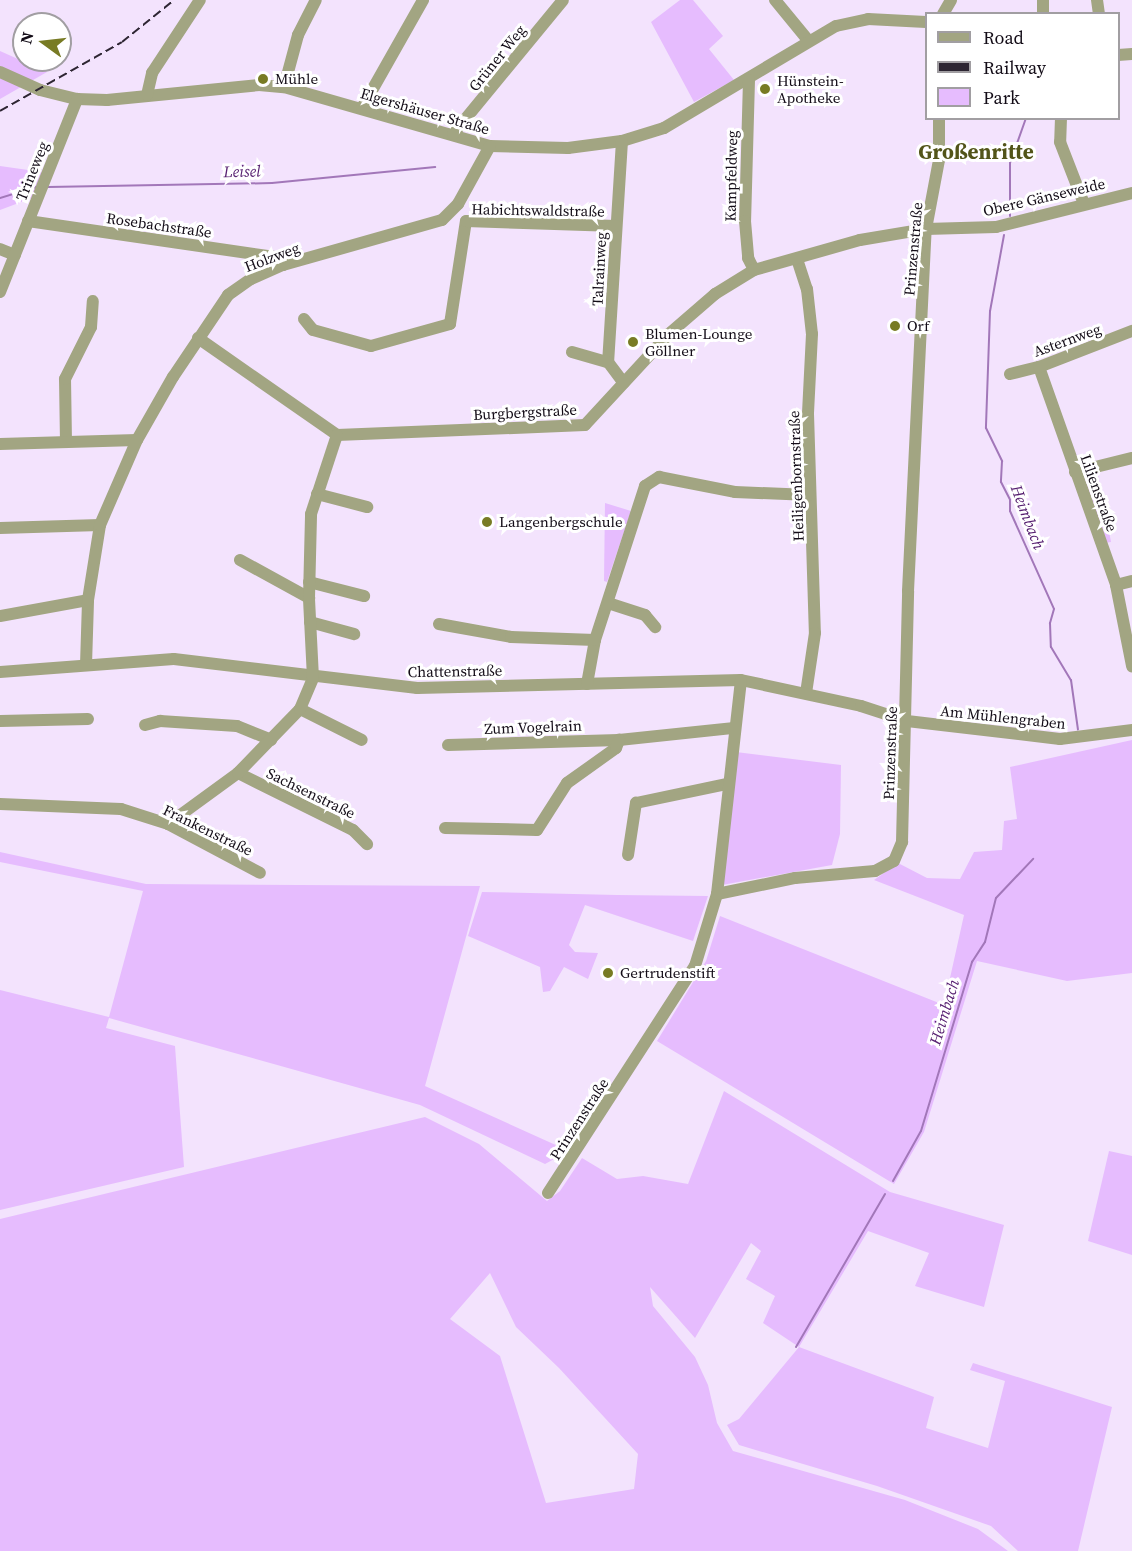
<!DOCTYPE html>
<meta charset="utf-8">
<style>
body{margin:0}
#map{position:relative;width:1132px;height:1551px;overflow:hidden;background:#f3e3fd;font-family:"Source Serif 4",serif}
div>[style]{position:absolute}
.green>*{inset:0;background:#e6bcfe}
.stream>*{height:2px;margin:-1px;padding:0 1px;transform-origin:1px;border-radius:1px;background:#a277b9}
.minor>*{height:12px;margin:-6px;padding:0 6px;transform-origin:6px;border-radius:6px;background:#a2a582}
.rail>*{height:2px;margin-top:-1px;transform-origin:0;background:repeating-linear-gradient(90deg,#2d2532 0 9px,transparent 0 13.5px)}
.dots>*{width:16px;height:16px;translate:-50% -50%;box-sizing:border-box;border:3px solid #fff;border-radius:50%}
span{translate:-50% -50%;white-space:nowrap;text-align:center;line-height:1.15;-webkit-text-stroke:6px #fff;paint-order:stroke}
.street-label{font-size:15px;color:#130c17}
.poi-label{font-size:15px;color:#130c17}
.left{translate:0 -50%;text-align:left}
.water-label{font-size:16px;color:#572071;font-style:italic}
.district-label{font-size:21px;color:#525419;font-weight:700}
.legend{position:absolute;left:925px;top:12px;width:195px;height:108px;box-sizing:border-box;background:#fff;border:2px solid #a19ea2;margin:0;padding:8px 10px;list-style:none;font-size:18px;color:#130c17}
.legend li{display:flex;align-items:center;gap:12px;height:30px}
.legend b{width:30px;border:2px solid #a19ea2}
.north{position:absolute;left:12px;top:12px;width:60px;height:60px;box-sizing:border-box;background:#fff;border:2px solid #a19ea2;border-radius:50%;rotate:285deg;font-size:16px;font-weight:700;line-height:24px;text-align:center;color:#130c17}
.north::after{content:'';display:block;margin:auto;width:21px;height:27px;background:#787b24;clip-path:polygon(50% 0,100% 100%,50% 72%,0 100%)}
</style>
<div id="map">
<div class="green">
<div style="clip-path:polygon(680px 0,693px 0,723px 36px,709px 49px,734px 80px,694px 102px,651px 22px)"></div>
<div style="clip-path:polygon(0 51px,47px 72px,0 99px)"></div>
<div style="clip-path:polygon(0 166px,42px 172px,32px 198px,0 210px)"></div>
<div style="clip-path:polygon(1097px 468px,1111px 542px,1104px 543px,1082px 481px,1083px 472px)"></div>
<div style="clip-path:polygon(605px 503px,631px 511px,607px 582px,604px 581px)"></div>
<div style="clip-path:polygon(1132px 740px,1132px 973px,1067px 981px,977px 961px,924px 1132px,894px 1184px,657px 1041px,706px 961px,720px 916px,944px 1005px,964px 915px,874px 880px,898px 863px,927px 878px,960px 879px,974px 852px,1002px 850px,1004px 821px,1017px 819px,1010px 767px)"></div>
<div style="clip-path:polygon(736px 752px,841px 765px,840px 834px,832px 865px,722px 885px)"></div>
<div style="clip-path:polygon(0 852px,146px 884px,480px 886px,425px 1086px,569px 1151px,545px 1164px,420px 1105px,109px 1018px,106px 1028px,175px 1046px,184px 1167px,0 1210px,0 990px,109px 1017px,143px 891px,0 862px)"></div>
<div style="clip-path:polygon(482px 892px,617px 895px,708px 896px,693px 941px,585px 905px,569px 945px,575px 952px,598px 953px,588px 979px,564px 967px,550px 991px,543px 992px,540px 967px,468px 936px)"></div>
<div style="clip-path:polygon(evenodd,724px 1091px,890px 1192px,1004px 1225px,984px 1307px,915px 1286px,929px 1253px,868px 1231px,799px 1347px,934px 1397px,926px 1428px,988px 1448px,1005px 1381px,970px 1370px,973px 1363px,1112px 1407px,1078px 1551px,1018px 1551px,991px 1526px,877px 1486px,739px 1445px,727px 1425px,739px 1419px,799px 1347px,763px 1323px,775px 1296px,746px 1279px,761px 1251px,751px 1243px,695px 1338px,650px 1287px,653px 1306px,695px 1357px,708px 1385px,717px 1423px,733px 1451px,905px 1500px,978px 1529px,1008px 1551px,0 1551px,0 1219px,425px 1117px,479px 1144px,547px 1201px,560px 1191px,582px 1158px,617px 1179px,643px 1176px,688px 1184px,724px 1091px,490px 1273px,516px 1327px,559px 1368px,638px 1454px,634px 1489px,546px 1503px,500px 1356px,450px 1319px,490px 1273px)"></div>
<div style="clip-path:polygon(1109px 1151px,1132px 1156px,1132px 1255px,1088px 1241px)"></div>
</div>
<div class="stream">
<div style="left:48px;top:187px;width:224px;rotate:-1deg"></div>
<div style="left:272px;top:183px;width:164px;rotate:-5.6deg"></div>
<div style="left:0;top:198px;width:38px;rotate:-17deg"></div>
<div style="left:1010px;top:216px;width:53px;rotate:-90deg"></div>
<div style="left:1010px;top:163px;width:48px;rotate:-70.4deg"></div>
<div style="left:1004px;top:235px;width:77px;rotate:100.4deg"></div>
<div style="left:990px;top:311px;width:117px;rotate:92deg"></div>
<div style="left:986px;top:428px;width:37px;rotate:64deg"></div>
<div style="left:1002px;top:461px;width:21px;rotate:93deg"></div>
<div style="left:1001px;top:482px;width:20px;rotate:63deg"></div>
<div style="left:1010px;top:500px;width:11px;rotate:90deg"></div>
<div style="left:1010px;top:511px;width:107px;rotate:65.8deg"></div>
<div style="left:1054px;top:609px;width:15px;rotate:106deg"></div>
<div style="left:1050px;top:623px;width:24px;rotate:88deg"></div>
<div style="left:1051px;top:647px;width:39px;rotate:59deg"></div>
<div style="left:1071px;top:680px;width:50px;rotate:82deg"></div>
<div style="left:893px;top:1181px;width:57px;rotate:-60.8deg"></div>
<div style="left:921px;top:1131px;width:177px;rotate:-73.2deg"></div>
<div style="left:972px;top:962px;width:24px;rotate:-57deg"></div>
<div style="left:985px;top:942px;width:45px;rotate:-76deg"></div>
<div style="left:996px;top:898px;width:54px;rotate:-46.5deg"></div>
<div style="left:796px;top:1347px;width:177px;rotate:-59.8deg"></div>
</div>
<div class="minor">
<div style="left:775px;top:0;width:50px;rotate:50.6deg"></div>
<div style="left:1097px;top:0;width:14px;rotate:82deg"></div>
<div style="left:943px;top:14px;width:16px;rotate:-60deg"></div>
<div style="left:1043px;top:14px;width:14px;rotate:-90deg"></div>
<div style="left:1118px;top:55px;width:14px;rotate:-4deg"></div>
<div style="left:0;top:72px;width:44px;rotate:24.2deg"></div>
<div style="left:40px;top:90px;width:38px;rotate:14deg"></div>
<div style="left:77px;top:99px;width:30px;rotate:2deg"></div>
<div style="left:107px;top:100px;width:153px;rotate:-5.6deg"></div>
<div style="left:259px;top:85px;width:25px;rotate:5deg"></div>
<div style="left:284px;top:87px;width:214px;rotate:16deg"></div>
<div style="left:490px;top:146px;width:78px;rotate:1.5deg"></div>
<div style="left:568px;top:148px;width:54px;rotate:-7.4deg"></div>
<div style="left:622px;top:141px;width:44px;rotate:-17.2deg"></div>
<div style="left:664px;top:128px;width:200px;rotate:-30.7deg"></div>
<div style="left:836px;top:26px;width:33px;rotate:-12deg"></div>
<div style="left:868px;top:19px;width:58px;rotate:3deg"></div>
<div style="left:749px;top:80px;width:141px;rotate:91.6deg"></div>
<div style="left:745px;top:221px;width:37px;rotate:85deg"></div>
<div style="left:748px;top:258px;width:13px;rotate:63deg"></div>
<div style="left:284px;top:87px;width:54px;rotate:-74.9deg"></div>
<div style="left:298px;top:35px;width:39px;rotate:-63deg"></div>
<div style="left:147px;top:95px;width:23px;rotate:-77deg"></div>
<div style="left:152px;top:73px;width:87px;rotate:-56.7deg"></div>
<div style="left:362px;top:108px;width:124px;rotate:-60.5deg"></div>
<div style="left:1061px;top:118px;width:24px;rotate:92deg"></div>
<div style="left:1060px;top:142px;width:66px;rotate:68.8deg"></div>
<div style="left:453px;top:134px;width:173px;rotate:-50.6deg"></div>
<div style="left:622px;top:141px;width:221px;rotate:93.6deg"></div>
<div style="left:608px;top:362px;width:26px;rotate:53deg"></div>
<div style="left:28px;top:221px;width:249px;rotate:8.3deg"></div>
<div style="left:274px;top:257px;width:12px;rotate:42deg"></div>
<div style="left:0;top:249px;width:16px;rotate:22deg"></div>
<div style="left:797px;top:259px;width:32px;rotate:72deg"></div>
<div style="left:807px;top:289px;width:45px;rotate:83.7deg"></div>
<div style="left:812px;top:334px;width:80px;rotate:92.9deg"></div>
<div style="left:808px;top:414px;width:219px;rotate:88.2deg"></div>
<div style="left:815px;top:633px;width:61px;rotate:98.5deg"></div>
<div style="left:0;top:292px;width:208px;rotate:-68.2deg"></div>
<div style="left:304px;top:319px;width:14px;rotate:51deg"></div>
<div style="left:313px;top:330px;width:60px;rotate:15.4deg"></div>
<div style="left:371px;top:346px;width:82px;rotate:-15.6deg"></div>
<div style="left:450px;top:324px;width:104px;rotate:-81.2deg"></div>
<div style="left:466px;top:221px;width:150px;rotate:1.9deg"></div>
<div style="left:198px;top:338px;width:169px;rotate:34.9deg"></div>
<div style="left:337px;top:435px;width:248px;rotate:-2.3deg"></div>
<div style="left:585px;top:425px;width:125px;rotate:-47.3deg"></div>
<div style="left:670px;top:333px;width:60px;rotate:-40.9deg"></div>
<div style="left:715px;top:294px;width:46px;rotate:-31.6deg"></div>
<div style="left:754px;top:270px;width:110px;rotate:-15.8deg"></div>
<div style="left:860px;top:240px;width:67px;rotate:-9.5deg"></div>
<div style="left:926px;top:229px;width:70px;rotate:-1.6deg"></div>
<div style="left:996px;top:227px;width:140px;rotate:-14deg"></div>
<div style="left:572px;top:352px;width:37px;rotate:16deg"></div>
<div style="left:1039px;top:367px;width:231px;rotate:70.5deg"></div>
<div style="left:1116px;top:585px;width:83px;rotate:78.8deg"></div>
<div style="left:1010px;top:374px;width:30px;rotate:-14deg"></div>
<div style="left:1039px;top:367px;width:100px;rotate:-21.2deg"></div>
<div style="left:66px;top:442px;width:63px;rotate:-90.9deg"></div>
<div style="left:65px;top:379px;width:58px;rotate:-63.4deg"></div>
<div style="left:91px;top:327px;width:26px;rotate:-86deg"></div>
<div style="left:0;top:444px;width:137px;rotate:-1.7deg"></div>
<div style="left:137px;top:440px;width:73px;rotate:-60.3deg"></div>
<div style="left:173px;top:377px;width:99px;rotate:-56.1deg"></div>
<div style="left:228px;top:295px;width:28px;rotate:-35deg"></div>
<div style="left:251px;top:279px;width:35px;rotate:-24deg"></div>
<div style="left:283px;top:265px;width:165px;rotate:-15.8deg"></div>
<div style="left:442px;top:220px;width:23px;rotate:-45deg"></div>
<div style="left:458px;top:204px;width:66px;rotate:-61.1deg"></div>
<div style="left:1075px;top:472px;width:59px;rotate:-13.8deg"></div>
<div style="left:317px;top:494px;width:52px;rotate:14.6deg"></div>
<div style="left:0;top:528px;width:100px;rotate:-1.7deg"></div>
<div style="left:240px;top:560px;width:79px;rotate:28.8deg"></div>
<div style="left:309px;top:582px;width:57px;rotate:14.3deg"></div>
<div style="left:1116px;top:585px;width:16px;rotate:-14deg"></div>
<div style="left:608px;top:603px;width:39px;rotate:18deg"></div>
<div style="left:645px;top:615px;width:16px;rotate:50deg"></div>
<div style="left:0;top:616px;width:89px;rotate:-10.3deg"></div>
<div style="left:310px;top:622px;width:46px;rotate:15.3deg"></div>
<div style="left:439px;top:624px;width:73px;rotate:10.2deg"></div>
<div style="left:511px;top:637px;width:84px;rotate:2deg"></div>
<div style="left:86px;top:665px;width:65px;rotate:-88.2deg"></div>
<div style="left:88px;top:600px;width:76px;rotate:-80.9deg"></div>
<div style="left:100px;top:525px;width:93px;rotate:-66.5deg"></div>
<div style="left:0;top:672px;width:174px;rotate:-4.3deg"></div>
<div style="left:174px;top:659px;width:245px;rotate:6.8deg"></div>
<div style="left:417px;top:688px;width:324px;rotate:-1.4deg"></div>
<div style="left:741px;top:680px;width:123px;rotate:12.2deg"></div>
<div style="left:861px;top:706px;width:48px;rotate:18.1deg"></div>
<div style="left:907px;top:721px;width:154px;rotate:6.7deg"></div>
<div style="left:1060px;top:739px;width:73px;rotate:-7.1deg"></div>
<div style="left:587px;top:684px;width:45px;rotate:-79.7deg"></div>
<div style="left:595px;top:640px;width:162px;rotate:-72deg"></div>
<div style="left:645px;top:486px;width:17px;rotate:-33deg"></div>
<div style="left:659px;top:477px;width:77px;rotate:11.2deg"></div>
<div style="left:735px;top:492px;width:75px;rotate:2.3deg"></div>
<div style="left:300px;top:709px;width:69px;rotate:26.6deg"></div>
<div style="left:0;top:721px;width:88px;rotate:-1.3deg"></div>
<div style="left:145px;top:725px;width:16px;rotate:-15deg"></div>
<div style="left:160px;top:721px;width:77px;rotate:3.7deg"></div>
<div style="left:237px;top:726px;width:37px;rotate:22deg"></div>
<div style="left:448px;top:745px;width:171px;rotate:-1.7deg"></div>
<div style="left:619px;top:740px;width:116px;rotate:-6deg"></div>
<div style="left:238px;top:773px;width:128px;rotate:26.4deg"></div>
<div style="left:353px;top:830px;width:20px;rotate:45deg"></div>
<div style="left:0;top:804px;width:121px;rotate:2.4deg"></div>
<div style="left:121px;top:809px;width:49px;rotate:17.7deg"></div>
<div style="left:168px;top:824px;width:104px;rotate:28deg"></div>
<div style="left:168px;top:824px;width:87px;rotate:-36.1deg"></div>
<div style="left:238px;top:773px;width:89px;rotate:-45.9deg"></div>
<div style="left:300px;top:709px;width:34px;rotate:-67deg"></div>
<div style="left:313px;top:678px;width:80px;rotate:-92.9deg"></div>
<div style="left:309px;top:598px;width:84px;rotate:-88.6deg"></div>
<div style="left:311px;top:514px;width:83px;rotate:-71.8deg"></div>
<div style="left:445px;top:828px;width:92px;rotate:1.2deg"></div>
<div style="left:537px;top:830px;width:56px;rotate:-57.4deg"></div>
<div style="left:567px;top:783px;width:60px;rotate:-35.5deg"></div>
<div style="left:616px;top:748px;width:9px;rotate:-69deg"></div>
<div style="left:628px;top:855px;width:53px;rotate:-81.3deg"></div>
<div style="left:636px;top:803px;width:92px;rotate:-11.9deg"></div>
<div style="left:717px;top:894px;width:215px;rotate:-83.6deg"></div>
<div style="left:548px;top:1193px;width:270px;rotate:-57.1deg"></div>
<div style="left:695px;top:966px;width:75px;rotate:-73deg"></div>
<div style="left:717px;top:894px;width:80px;rotate:-11.6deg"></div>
<div style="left:795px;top:878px;width:80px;rotate:-5deg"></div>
<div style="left:875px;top:871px;width:21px;rotate:-28deg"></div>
<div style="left:894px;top:861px;width:21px;rotate:-67deg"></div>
<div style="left:902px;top:842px;width:251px;rotate:-88.6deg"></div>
<div style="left:908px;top:591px;width:362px;rotate:-87.2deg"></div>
<div style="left:926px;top:229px;width:70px;rotate:-79.3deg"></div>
<div style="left:939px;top:160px;width:42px;rotate:-90deg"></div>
</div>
<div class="rail">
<div style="left:0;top:111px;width:140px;rotate:-29.5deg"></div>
<div style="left:122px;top:42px;width:67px;rotate:-38.9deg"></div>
</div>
<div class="dots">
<div style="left:263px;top:79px;background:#787b24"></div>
<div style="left:765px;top:89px;background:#787b24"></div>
<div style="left:895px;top:326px;background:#787b24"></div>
<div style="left:633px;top:342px;background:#787b24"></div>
<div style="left:487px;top:522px;background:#787b24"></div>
<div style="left:608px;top:973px;background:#787b24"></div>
</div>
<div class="street-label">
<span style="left:497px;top:58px;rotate:-51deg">Grüner Weg</span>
<span style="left:425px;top:111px;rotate:16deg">Elgershäuser Straße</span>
<span style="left:32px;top:171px;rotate:-68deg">Trineweg</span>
<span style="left:731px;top:176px;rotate:-89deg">Kampfeldweg</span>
<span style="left:1044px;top:197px;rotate:-13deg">Obere Gänseweide</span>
<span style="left:538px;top:210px;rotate:1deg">Habichtswaldstraße</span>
<span style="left:159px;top:225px;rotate:8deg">Rosebachstraße</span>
<span style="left:913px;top:249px;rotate:-85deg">Prinzenstraße</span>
<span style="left:272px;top:257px;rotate:-21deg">Holzweg</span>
<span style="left:599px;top:269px;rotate:-87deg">Talrainweg</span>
<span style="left:1067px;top:340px;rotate:-20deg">Asternweg</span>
<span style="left:525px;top:412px;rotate:-3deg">Burgbergstraße</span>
<span style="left:796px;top:476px;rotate:-92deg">Heiligenbornstraße</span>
<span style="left:1099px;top:493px;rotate:70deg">Lilienstraße</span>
<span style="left:455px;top:671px;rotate:-1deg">Chattenstraße</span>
<span style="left:1003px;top:717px;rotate:6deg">Am Mühlengraben</span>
<span style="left:533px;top:727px;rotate:-2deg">Zum Vogelrain</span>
<span style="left:890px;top:753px;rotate:-88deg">Prinzenstraße</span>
<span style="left:311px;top:793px;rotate:26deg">Sachsenstraße</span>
<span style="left:208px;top:830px;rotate:26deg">Frankenstraße</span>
<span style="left:579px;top:1119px;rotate:-57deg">Prinzenstraße</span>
</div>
<div class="poi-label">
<span class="left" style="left:275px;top:79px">Mühle</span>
<span class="left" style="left:777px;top:89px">Hünstein-<br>Apotheke</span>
<span class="left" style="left:907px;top:326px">Orf</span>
<span class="left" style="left:645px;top:342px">Blumen-Lounge<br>Göllner</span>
<span class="left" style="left:499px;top:522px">Langenbergschule</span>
<span class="left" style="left:620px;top:973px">Gertrudenstift</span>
</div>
<div class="water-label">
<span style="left:242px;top:171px;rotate:-1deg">Leisel</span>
<span style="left:1028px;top:517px;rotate:69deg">Heimbach</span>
<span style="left:944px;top:1012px;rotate:-73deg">Heimbach</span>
</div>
<div class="district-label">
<span style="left:976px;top:152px">Großenritte</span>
</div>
<ul class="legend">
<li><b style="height:8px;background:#a2a582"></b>Road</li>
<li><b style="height:8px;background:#2d2532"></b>Railway</li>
<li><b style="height:16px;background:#e6bcfe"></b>Park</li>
</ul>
<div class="north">N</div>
</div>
